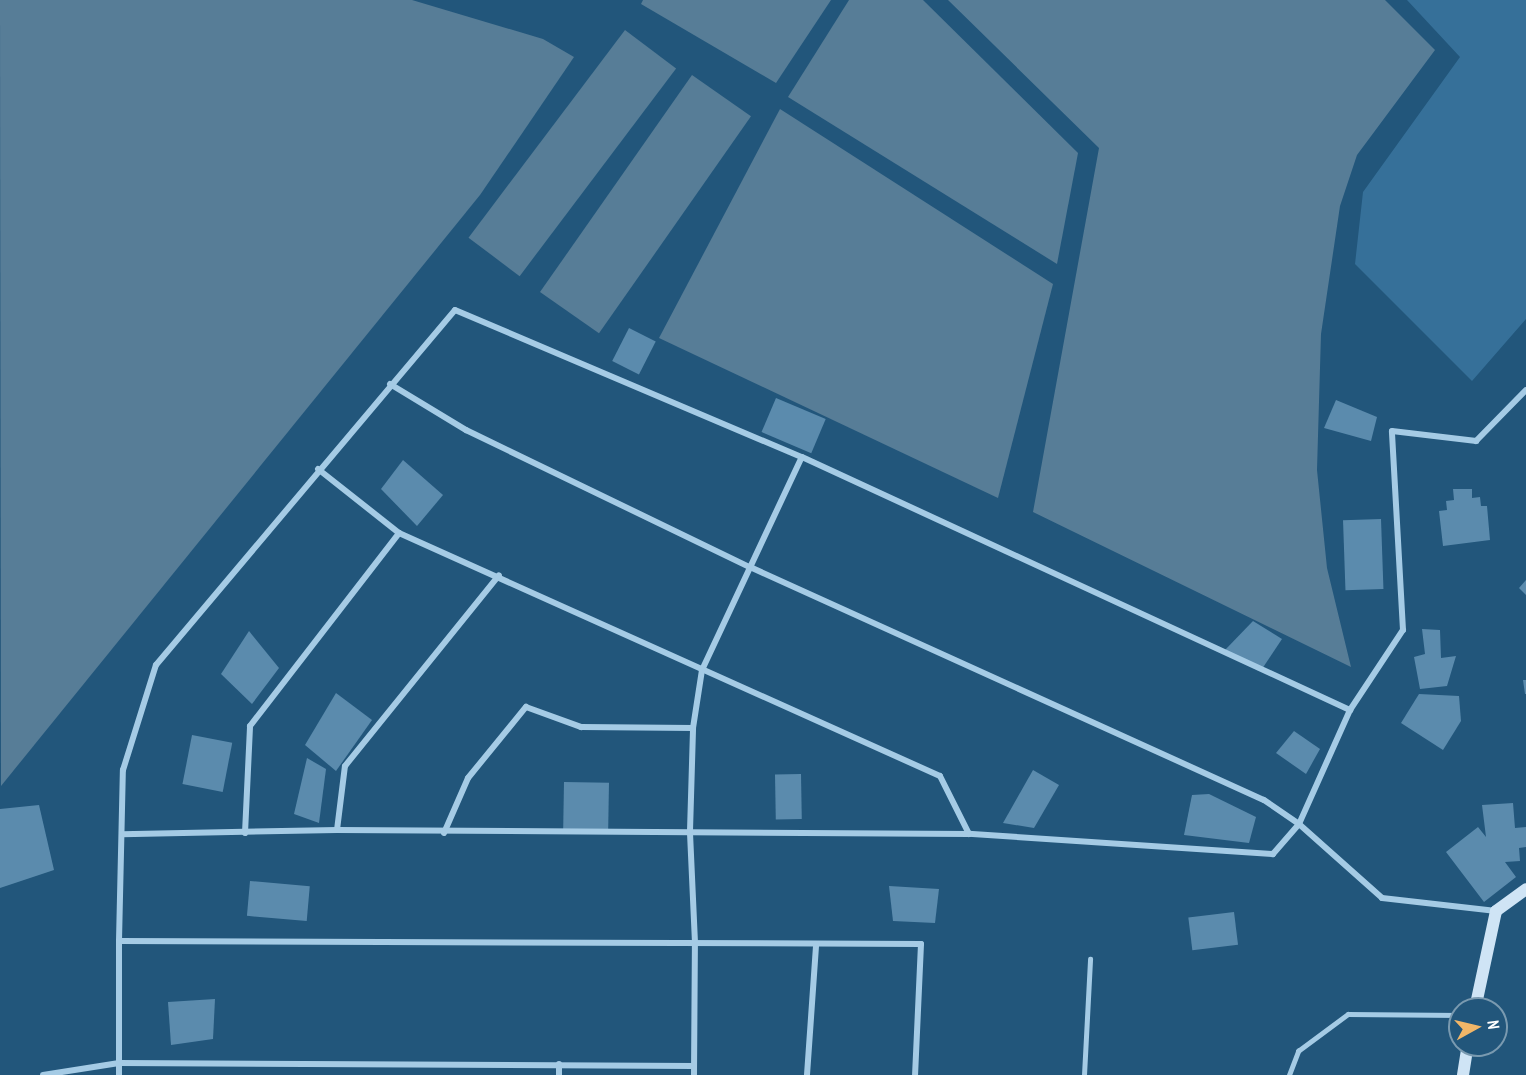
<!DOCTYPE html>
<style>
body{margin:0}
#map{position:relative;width:1526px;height:1075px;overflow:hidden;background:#22567b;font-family:"PT Sans Narrow",sans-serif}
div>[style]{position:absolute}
.green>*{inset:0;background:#367099}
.water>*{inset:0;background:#577d97;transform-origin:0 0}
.building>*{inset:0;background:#5b8bad;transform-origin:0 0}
.service>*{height:4.5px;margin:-2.25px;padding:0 2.25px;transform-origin:2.25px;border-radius:2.25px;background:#a5cbe5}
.minor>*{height:6px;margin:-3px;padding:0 3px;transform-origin:3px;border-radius:3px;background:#a5cbe5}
.secondary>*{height:12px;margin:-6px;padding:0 6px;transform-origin:6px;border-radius:6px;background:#cfe4f5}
span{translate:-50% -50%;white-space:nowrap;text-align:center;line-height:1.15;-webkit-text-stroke:4.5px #22567b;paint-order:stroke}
.north{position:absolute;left:1448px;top:997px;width:60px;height:60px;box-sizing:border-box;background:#22567b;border:2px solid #7a9ab0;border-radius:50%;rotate:82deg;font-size:16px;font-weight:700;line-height:24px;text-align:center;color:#fff}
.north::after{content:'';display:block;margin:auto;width:21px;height:27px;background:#f1b668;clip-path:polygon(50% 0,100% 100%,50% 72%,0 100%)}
</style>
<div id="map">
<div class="green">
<div style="clip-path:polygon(1407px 0,1526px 0,1526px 319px,1472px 381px,1355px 264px,1363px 192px,1460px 57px)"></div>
</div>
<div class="water">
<div style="clip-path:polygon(0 0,412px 0,543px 39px,574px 57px,480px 195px,1px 786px)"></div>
<div style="clip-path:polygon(643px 0,831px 0,776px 83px,641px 4px)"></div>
<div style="clip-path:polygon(849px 0,923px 0,1078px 153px,1057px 264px,788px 97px)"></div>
<div style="clip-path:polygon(948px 0,1385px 0,1435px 50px,1357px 155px,1340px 206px,1321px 334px,1317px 470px,1327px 568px,1351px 667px,1033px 512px,1099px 148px)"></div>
<div style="left:625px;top:30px;width:64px;height:260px;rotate:37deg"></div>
<div style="left:692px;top:75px;width:72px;height:265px;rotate:35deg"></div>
<div style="clip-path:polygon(780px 109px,1053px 284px,998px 498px,659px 338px)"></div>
</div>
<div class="building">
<div style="left:629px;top:328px;width:30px;height:37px;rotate:27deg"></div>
<div style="left:776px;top:398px;width:54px;height:37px;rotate:23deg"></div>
<div style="clip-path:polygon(1336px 400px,1377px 417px,1371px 441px,1324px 428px)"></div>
<div style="clip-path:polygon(403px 460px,443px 495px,417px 526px,381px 489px)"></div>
<div style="clip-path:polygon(1453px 489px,1472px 489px,1472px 498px,1480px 497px,1481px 506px,1487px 506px,1490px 540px,1443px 546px,1439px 511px,1447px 510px,1446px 501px,1454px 500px)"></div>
<div style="left:1381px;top:519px;width:70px;height:38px;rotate:88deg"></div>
<div style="clip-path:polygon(1526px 580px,1526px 595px,1519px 588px)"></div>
<div style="clip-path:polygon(1253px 621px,1282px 639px,1262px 669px,1225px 650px)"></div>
<div style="clip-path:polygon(1422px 629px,1440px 630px,1441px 658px,1456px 656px,1447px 686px,1420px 689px,1414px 657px,1425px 654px)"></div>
<div style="clip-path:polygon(249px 631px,279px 668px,252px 704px,221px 674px)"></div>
<div style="clip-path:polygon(1523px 680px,1526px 680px,1526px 694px,1525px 694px)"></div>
<div style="clip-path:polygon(336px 693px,372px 720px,336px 771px,305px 745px)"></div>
<div style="clip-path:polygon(1419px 694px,1459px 696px,1461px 721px,1443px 750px,1401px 723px)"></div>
<div style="clip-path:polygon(1294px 731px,1320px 749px,1306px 774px,1276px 753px)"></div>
<div style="left:192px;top:735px;width:41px;height:50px;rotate:11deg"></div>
<div style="clip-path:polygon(307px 758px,326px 769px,319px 823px,294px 814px)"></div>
<div style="clip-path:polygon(1033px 770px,1059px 785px,1034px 828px,1003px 823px)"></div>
<div style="left:801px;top:774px;width:45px;height:26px;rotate:89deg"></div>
<div style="left:564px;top:782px;width:45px;height:50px;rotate:1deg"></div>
<div style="clip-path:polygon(1209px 794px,1256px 817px,1249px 843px,1184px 835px,1192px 795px)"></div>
<div style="clip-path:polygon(1513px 803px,1515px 828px,1526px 827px,1526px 847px,1519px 848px,1520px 861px,1505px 862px,1516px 877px,1484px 902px,1446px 852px,1478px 827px,1486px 837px,1482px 805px)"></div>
<div style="clip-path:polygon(39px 805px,54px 870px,0 888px,0 809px)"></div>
<div style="left:250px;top:881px;width:60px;height:35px;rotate:5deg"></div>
<div style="clip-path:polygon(889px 886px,939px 889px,935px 923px,893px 921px)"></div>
<div style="left:1234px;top:912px;width:33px;height:46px;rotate:83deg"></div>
<div style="clip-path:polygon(215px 999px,213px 1039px,171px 1045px,168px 1002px)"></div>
</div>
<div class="service">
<div style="left:1084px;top:1075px;width:116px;rotate:-87deg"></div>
<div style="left:1289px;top:1075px;width:26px;rotate:-69deg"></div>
<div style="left:1298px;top:1051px;width:62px;rotate:-36.5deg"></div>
<div style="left:1348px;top:1014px;width:112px;rotate:0.5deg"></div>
</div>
<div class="minor">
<div style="left:390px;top:384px;width:89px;rotate:31.2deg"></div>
<div style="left:466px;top:430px;width:315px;rotate:25.8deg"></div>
<div style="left:750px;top:567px;width:564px;rotate:24.39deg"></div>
<div style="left:1264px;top:800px;width:42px;rotate:34.4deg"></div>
<div style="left:1299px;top:824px;width:111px;rotate:41.7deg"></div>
<div style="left:1382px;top:898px;width:115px;rotate:6.5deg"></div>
<div style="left:318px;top:469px;width:103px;rotate:38.3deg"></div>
<div style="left:399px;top:533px;width:593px;rotate:24.19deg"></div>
<div style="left:940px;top:776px;width:65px;rotate:63.4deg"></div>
<div style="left:1350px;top:710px;width:96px;rotate:-56.5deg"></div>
<div style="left:1403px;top:630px;width:199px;rotate:-93.2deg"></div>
<div style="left:1392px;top:431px;width:85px;rotate:6.8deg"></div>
<div style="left:1476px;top:441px;width:71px;rotate:-45.6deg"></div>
<div style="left:337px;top:830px;width:64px;rotate:-82.9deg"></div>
<div style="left:345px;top:766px;width:245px;rotate:-51.1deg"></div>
<div style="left:245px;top:833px;width:107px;rotate:-87.3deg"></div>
<div style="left:250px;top:726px;width:244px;rotate:-52.3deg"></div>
<div style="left:444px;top:833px;width:60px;rotate:-66.4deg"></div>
<div style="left:468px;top:778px;width:92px;rotate:-50.8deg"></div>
<div style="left:526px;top:707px;width:59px;rotate:20deg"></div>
<div style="left:581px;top:727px;width:112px;rotate:0.5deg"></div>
<div style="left:119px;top:941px;width:802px;rotate:0.21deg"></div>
<div style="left:921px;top:944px;width:131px;rotate:92.6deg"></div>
<div style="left:559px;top:1064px;width:11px;rotate:90deg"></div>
<div style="left:43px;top:1075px;width:77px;rotate:-9deg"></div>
<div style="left:119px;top:1063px;width:575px;rotate:0.3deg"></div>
<div style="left:119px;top:1075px;width:134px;rotate:-90deg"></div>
<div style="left:119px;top:941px;width:171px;rotate:-88.7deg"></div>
<div style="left:123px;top:770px;width:110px;rotate:-72.6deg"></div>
<div style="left:156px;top:665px;width:464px;rotate:-49.9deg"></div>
<div style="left:455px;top:310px;width:377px;rotate:23deg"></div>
<div style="left:802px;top:457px;width:604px;rotate:24.78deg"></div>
<div style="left:1350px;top:710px;width:125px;rotate:114.1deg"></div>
<div style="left:1299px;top:824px;width:40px;rotate:131deg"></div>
<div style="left:1273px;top:854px;width:305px;rotate:-176.2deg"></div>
<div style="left:969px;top:834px;width:632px;rotate:-179.64deg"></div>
<div style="left:337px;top:830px;width:215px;rotate:178.9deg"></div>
<div style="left:694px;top:1075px;width:132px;rotate:-89.6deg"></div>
<div style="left:695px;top:943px;width:112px;rotate:-92.6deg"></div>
<div style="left:690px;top:831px;width:103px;rotate:-88.3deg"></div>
<div style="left:693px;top:728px;width:59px;rotate:-81.2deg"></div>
<div style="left:702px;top:670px;width:235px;rotate:-64.9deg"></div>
<div style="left:807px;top:1075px;width:130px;rotate:-86deg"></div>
</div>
<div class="secondary">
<div style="left:1475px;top:1009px;width:100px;rotate:-77.9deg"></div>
<div style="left:1496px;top:911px;width:37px;rotate:-36deg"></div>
<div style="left:1463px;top:1075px;width:30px;rotate:-81deg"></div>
</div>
<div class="north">N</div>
</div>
